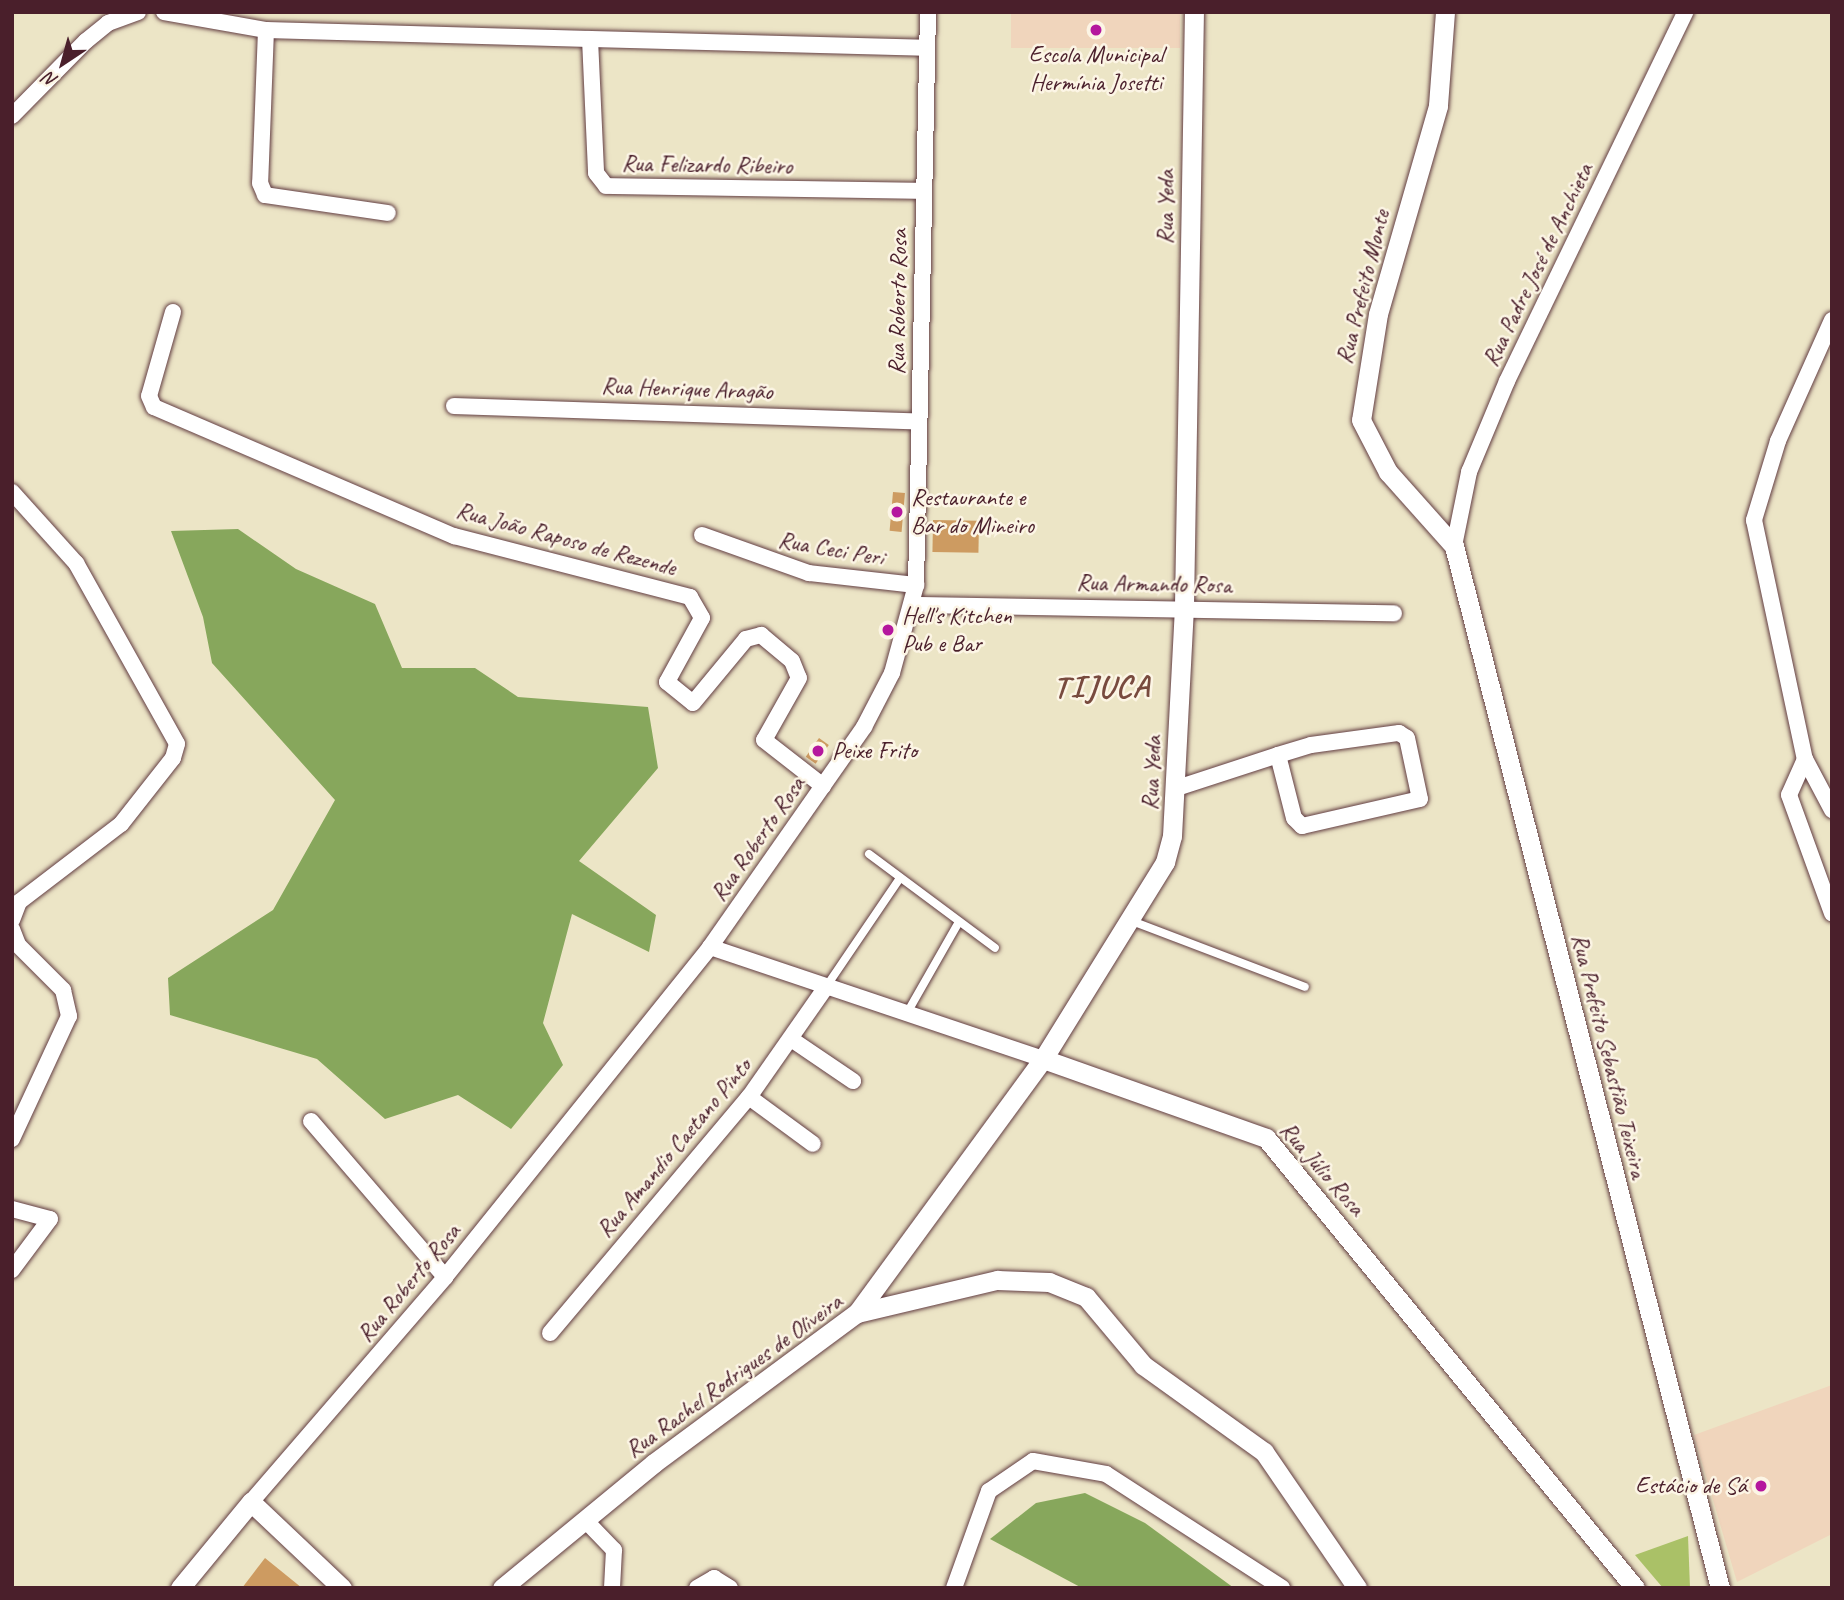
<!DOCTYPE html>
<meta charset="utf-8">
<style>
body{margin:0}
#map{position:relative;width:1844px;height:1600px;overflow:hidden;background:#ece5c6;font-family:Caveat,sans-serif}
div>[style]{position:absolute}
.built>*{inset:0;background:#f0d5bc;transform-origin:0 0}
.green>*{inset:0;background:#aac167}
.forest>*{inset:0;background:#87a75c}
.building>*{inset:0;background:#cd9b61;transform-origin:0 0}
.roads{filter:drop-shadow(0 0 2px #623d42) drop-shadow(0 0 2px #623d42)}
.service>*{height:8px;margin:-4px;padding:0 4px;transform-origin:4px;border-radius:4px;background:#fff}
.minor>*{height:16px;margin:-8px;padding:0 8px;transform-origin:8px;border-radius:8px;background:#fff}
.tertiary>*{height:19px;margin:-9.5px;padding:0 9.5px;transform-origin:9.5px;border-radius:9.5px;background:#fff}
.dots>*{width:19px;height:19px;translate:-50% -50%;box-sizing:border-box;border:4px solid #fcf5e5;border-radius:50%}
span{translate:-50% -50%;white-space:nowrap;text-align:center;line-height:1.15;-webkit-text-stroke:5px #fcf5e5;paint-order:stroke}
.poi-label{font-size:24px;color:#4a1f2b}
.left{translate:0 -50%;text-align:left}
.right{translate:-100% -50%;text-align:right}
.street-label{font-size:24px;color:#4a1f2b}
.district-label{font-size:32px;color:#784a3e;font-weight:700;letter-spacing:2px}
.frame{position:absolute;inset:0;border:14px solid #4a1f2b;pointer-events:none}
.north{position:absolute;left:28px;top:28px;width:70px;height:70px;-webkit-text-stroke:5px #fcf5e5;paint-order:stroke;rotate:216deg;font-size:19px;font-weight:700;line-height:28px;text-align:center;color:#4a1f2b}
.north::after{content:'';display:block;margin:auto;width:24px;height:32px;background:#4a1f2b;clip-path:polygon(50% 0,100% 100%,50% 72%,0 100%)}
</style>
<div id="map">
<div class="built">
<div style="left:1011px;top:12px;width:169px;height:36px"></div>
<div style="clip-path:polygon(1832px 1385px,1832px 1534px,1737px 1582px,1694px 1435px)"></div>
</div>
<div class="green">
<div style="clip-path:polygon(1688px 1536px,1690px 1588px,1663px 1588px,1635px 1555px)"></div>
</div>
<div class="forest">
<div style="clip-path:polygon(238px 529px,296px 569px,375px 604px,402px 668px,475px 668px,518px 697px,648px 707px,658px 768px,579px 861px,656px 915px,649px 952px,572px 914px,543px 1023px,563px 1065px,511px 1129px,458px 1095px,385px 1119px,317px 1059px,170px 1015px,168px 978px,273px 910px,335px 800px,212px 663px,203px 617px,171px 531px)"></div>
<div style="clip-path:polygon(1085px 1493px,1145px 1523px,1234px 1588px,1082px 1588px,990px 1539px,1036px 1503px)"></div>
</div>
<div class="building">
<div style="left:893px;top:492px;width:12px;height:39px;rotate:5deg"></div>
<div style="left:933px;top:520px;width:46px;height:32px;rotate:1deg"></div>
<div style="clip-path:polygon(886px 622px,893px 624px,892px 637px,881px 635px)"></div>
<div style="left:819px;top:738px;width:12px;height:23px;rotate:35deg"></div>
<div style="clip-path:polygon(265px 1558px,302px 1588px,242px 1588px)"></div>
</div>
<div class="roads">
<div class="service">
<div style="left:869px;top:854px;width:157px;rotate:36.7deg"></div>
<div style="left:1129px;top:920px;width:188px;rotate:20.8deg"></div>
<div style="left:826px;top:987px;width:132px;rotate:-55.8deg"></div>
<div style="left:907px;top:1013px;width:105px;rotate:-60.3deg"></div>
</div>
<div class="minor">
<div style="left:164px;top:12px;width:104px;rotate:10deg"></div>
<div style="left:266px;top:30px;width:324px;rotate:1.6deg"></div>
<div style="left:590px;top:39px;width:134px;rotate:87.4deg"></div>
<div style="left:596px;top:173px;width:16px;rotate:52deg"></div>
<div style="left:606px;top:186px;width:317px;rotate:0.9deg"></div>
<div style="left:266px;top:30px;width:153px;rotate:92.2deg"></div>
<div style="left:260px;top:183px;width:13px;rotate:67deg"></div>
<div style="left:265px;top:195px;width:124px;rotate:8.3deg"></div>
<div style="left:590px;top:39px;width:336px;rotate:1.5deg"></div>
<div style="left:12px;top:116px;width:105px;rotate:-45.4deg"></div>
<div style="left:86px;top:41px;width:28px;rotate:-39deg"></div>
<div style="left:108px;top:23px;width:32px;rotate:-20deg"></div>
<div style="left:173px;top:312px;width:87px;rotate:105.9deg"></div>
<div style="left:149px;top:396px;width:12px;rotate:66deg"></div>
<div style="left:154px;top:407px;width:327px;rotate:23.3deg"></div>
<div style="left:454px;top:536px;width:244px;rotate:14.5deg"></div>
<div style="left:690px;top:597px;width:24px;rotate:60deg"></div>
<div style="left:702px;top:618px;width:73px;rotate:118.7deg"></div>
<div style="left:667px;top:682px;width:33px;rotate:39deg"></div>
<div style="left:693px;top:703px;width:83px;rotate:-50.4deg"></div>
<div style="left:746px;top:639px;width:16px;rotate:-15deg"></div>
<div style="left:761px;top:635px;width:40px;rotate:40deg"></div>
<div style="left:792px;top:661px;width:18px;rotate:68deg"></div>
<div style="left:799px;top:678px;width:71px;rotate:119.4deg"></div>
<div style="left:764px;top:740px;width:75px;rotate:37.9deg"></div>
<div style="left:1832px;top:320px;width:133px;rotate:114.1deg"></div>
<div style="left:1778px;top:441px;width:83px;rotate:106.9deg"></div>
<div style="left:1754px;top:520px;width:244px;rotate:78deg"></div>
<div style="left:1805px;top:759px;width:58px;rotate:62.1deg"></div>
<div style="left:454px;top:406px;width:464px;rotate:1.9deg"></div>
<div style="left:12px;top:492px;width:96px;rotate:48deg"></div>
<div style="left:76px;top:563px;width:207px;rotate:60.8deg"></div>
<div style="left:177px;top:744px;width:15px;rotate:106deg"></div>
<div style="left:173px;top:758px;width:84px;rotate:128.2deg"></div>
<div style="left:121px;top:824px;width:128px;rotate:142.6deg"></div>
<div style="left:19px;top:902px;width:19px;rotate:111deg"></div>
<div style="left:702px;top:535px;width:114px;rotate:19.6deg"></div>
<div style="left:809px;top:573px;width:108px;rotate:6.4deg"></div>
<div style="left:1454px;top:546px;width:76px;rotate:-78.5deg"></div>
<div style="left:1469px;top:472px;width:99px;rotate:-67.3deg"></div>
<div style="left:1507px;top:381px;width:410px;rotate:-64.2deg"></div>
<div style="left:914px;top:605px;width:480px;rotate:1deg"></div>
<div style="left:1805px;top:759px;width:39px;rotate:114deg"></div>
<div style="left:1789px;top:795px;width:126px;rotate:70deg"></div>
<div style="left:1177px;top:788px;width:106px;rotate:-18.1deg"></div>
<div style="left:1278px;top:755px;width:34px;rotate:-17deg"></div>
<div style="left:1311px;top:745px;width:89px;rotate:-7.8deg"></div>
<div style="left:1399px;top:733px;width:9px;rotate:32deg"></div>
<div style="left:1407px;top:738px;width:62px;rotate:78deg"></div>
<div style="left:1420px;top:799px;width:121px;rotate:167.1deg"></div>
<div style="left:1302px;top:826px;width:11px;rotate:-135deg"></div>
<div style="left:1294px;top:818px;width:65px;rotate:-104.3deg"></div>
<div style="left:12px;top:929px;width:17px;rotate:69deg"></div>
<div style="left:18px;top:945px;width:64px;rotate:45deg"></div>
<div style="left:63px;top:990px;width:27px;rotate:77deg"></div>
<div style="left:69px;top:1016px;width:136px;rotate:114.9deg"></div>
<div style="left:710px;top:947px;width:351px;rotate:18.6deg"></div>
<div style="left:791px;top:1039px;width:75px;rotate:34.1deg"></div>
<div style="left:749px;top:1097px;width:79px;rotate:36.3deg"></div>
<div style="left:311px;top:1121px;width:206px;rotate:49.3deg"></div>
<div style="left:12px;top:1209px;width:39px;rotate:15deg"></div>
<div style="left:50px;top:1219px;width:64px;rotate:126.7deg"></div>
<div style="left:550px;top:1333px;width:309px;rotate:-49.9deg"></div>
<div style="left:749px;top:1097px;width:134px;rotate:-55deg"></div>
<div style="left:251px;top:1502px;width:297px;rotate:-49.2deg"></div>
<div style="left:445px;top:1277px;width:423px;rotate:-51.2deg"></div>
<div style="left:710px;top:947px;width:269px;rotate:-55deg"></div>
<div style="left:864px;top:727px;width:61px;rotate:-62.6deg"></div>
<div style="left:892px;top:673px;width:91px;rotate:-74.7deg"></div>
<div style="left:916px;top:585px;width:573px;rotate:-88.8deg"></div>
<div style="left:585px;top:1520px;width:42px;rotate:46deg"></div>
<div style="left:614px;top:1550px;width:38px;rotate:93deg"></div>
<div style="left:697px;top:1588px;width:20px;rotate:-30deg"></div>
<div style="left:714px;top:1578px;width:19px;rotate:32deg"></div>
<div style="left:954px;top:1588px;width:103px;rotate:-70.2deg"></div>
<div style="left:989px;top:1491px;width:53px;rotate:-34.3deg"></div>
<div style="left:1033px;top:1461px;width:74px;rotate:10.1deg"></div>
<div style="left:1106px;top:1474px;width:210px;rotate:32.9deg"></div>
</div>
<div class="tertiary">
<div style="left:1445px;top:12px;width:94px;rotate:94.3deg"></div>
<div style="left:1438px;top:106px;width:216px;rotate:106.1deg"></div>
<div style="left:1378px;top:314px;width:107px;rotate:99.1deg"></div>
<div style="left:1361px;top:420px;width:59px;rotate:62.6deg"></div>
<div style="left:1388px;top:472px;width:99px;rotate:48.3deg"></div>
<div style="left:1454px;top:546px;width:1075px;rotate:75.68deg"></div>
<div style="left:1043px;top:1059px;width:237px;rotate:19.5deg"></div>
<div style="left:1266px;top:1138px;width:582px;rotate:50.65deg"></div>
<div style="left:857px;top:1313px;width:315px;rotate:-53.8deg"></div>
<div style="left:1043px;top:1059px;width:232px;rotate:-58.2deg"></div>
<div style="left:1165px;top:862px;width:27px;rotate:-75deg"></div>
<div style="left:1172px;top:836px;width:230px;rotate:-87deg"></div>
<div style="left:1184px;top:606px;width:594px;rotate:-89.04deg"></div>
<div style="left:180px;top:1588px;width:112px;rotate:-50.5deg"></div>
<div style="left:251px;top:1502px;width:125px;rotate:43.4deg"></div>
<div style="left:502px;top:1588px;width:197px;rotate:-39.4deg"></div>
<div style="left:654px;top:1463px;width:252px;rotate:-36.5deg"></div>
<div style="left:857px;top:1313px;width:144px;rotate:-13.3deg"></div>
<div style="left:997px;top:1280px;width:52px;rotate:2.2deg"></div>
<div style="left:1049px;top:1282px;width:40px;rotate:22deg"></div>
<div style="left:1086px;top:1297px;width:89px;rotate:50deg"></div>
<div style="left:1143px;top:1365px;width:149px;rotate:35.7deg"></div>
<div style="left:1264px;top:1452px;width:165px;rotate:55.6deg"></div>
</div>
</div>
<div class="dots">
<div style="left:1096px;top:30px;background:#b5179e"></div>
<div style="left:897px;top:512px;background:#b5179e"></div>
<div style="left:888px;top:630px;background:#b5179e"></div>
<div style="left:818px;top:751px;background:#b5179e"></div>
<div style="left:1761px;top:1486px;background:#b5179e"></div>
</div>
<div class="poi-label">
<span style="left:1096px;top:69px">Escola Municipal<br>Hermínia Josetti</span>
<span class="left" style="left:911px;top:512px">Restaurante e<br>Bar do Mineiro</span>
<span class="left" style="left:902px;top:630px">Hell's Kitchen<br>Pub e Bar</span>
<span class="left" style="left:832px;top:751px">Peixe Frito</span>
<span class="right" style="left:1747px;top:1486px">Estácio de Sá</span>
</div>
<div class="street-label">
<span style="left:707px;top:165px;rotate:1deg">Rua Felizardo Ribeiro</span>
<span style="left:1166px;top:207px;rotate:-89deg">Rua Yeda</span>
<span style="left:1538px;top:265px;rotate:-64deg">Rua Padre José de Anchieta</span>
<span style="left:1363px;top:287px;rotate:-76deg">Rua Prefeito Monte</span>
<span style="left:898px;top:302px;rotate:-89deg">Rua Roberto Rosa</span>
<span style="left:687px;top:389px;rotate:2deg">Rua Henrique Aragão</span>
<span style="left:566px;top:539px;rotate:15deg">Rua João Raposo de Rezende</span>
<span style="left:831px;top:549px;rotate:10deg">Rua Ceci Peri</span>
<span style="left:1154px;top:584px;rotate:1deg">Rua Armando Rosa</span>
<span style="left:1152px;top:773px;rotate:-87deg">Rua Yeda</span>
<span style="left:758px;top:839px;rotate:-55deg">Rua Roberto Rosa</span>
<span style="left:1609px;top:1056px;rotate:76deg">Rua Prefeito Sebastião Teixeira</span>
<span style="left:674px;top:1148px;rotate:-50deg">Rua Amandio Caetano Pinto</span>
<span style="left:1322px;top:1169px;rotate:49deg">Rua Júlio Rosa</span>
<span style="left:409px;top:1283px;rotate:-50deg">Rua Roberto Rosa</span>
<span style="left:734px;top:1376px;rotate:-36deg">Rua Rachel Rodrigues de Oliveira</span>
</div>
<div class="district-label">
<span style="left:1102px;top:687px">TIJUCA</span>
</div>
<div class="frame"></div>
<div class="north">N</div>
</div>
